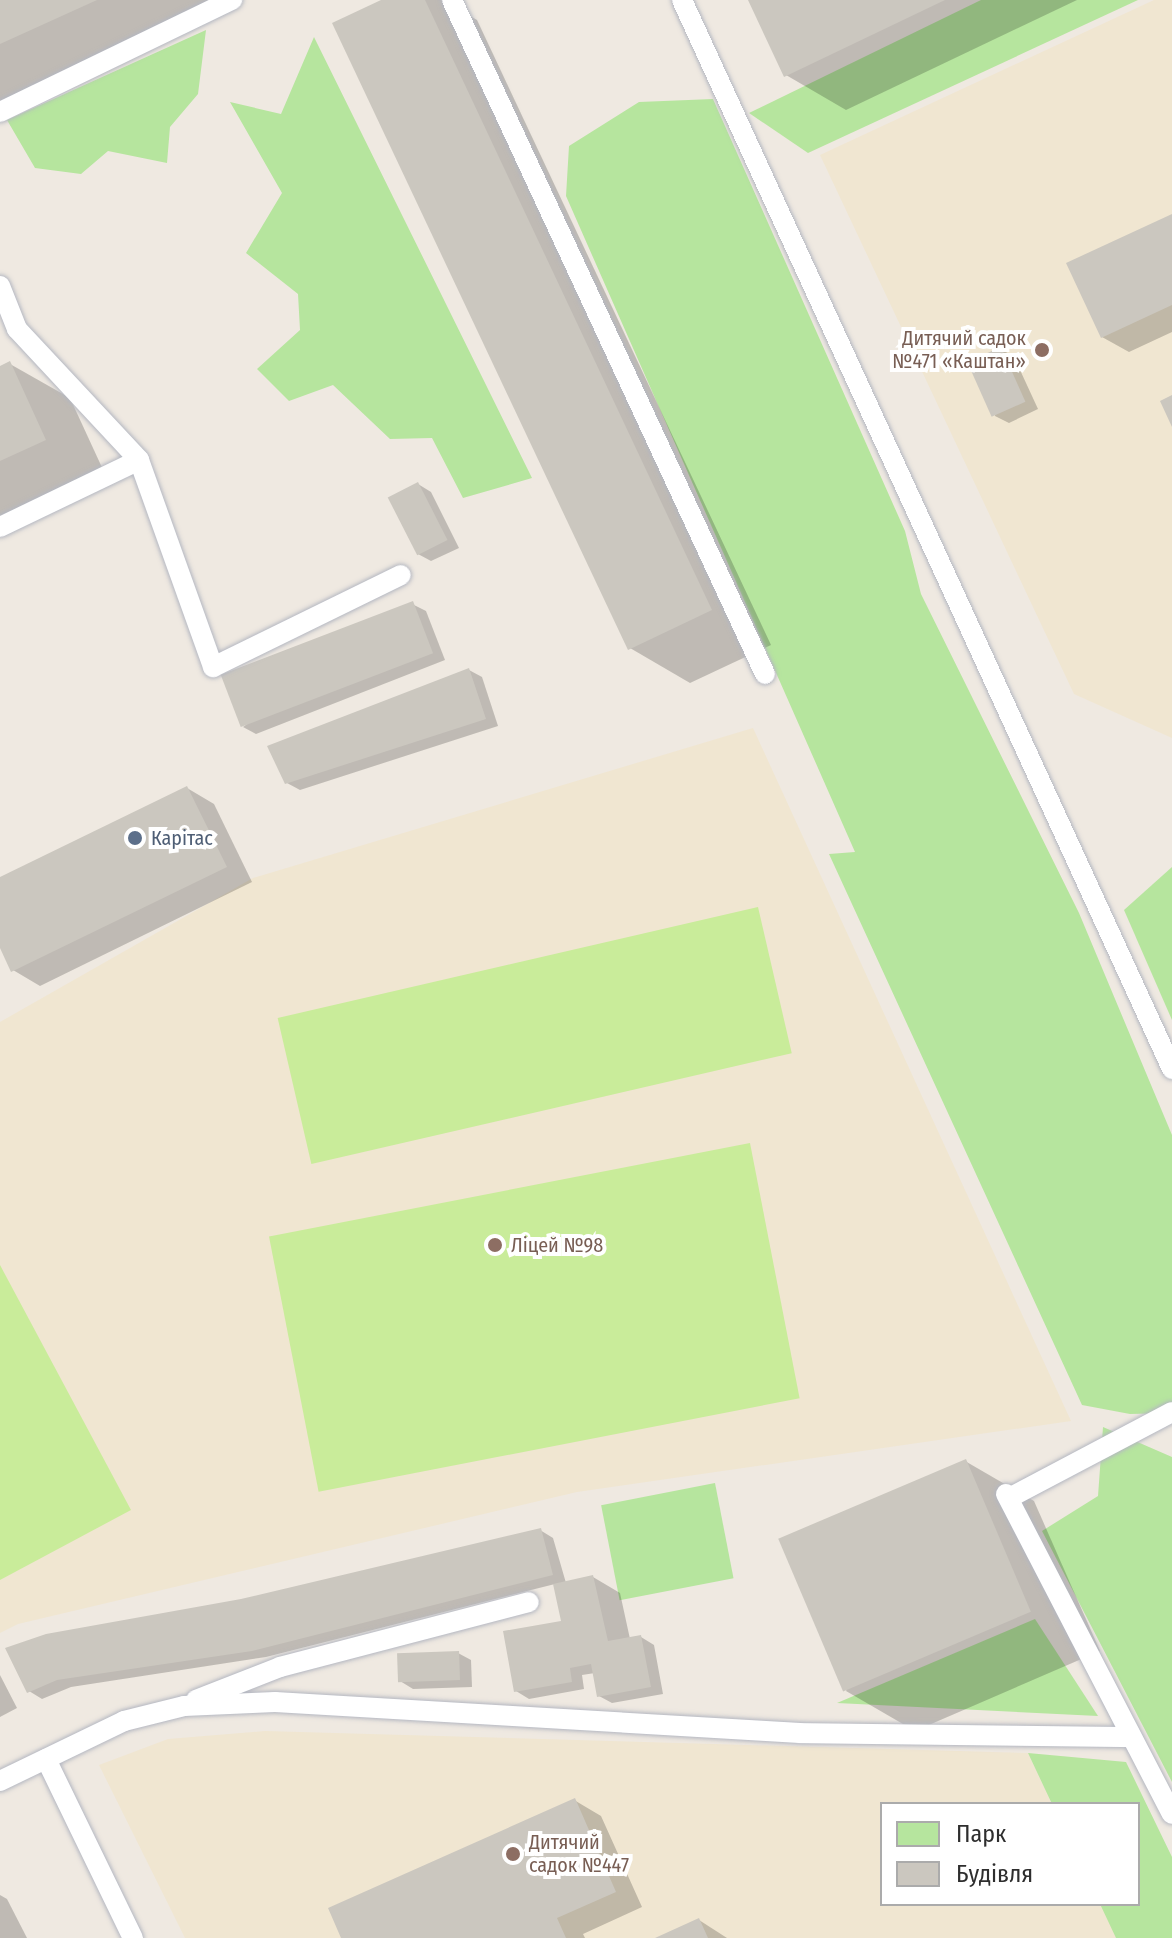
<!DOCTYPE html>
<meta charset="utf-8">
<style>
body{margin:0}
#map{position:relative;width:1172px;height:1938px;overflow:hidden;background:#efe9e1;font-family:"Fira Sans Condensed",sans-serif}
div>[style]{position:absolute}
.education>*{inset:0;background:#f0e6d1}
.green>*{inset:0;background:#b6e59e;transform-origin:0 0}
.pitch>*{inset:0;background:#c9ec9a;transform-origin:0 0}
.shadow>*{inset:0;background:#0003}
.building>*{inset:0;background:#cbc7bf;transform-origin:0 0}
.roads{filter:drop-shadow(0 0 2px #b4b7c1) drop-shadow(0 0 2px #b4b7c1)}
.lane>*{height:20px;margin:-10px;padding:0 10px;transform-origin:10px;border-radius:10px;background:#fff}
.dots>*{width:22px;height:22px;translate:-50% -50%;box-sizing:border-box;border:4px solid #fff;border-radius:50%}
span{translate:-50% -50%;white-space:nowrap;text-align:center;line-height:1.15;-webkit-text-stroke:8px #fff;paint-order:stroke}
.education-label{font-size:20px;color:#785e54}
.right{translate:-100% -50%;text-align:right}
.left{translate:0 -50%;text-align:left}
.service-label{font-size:20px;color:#4e5e75}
.legend{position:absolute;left:880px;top:1802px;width:260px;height:104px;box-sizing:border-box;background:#fff;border:2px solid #ababab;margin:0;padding:10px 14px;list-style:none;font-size:24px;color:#2e2e2e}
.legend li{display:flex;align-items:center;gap:16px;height:40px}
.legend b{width:40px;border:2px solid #ababab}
</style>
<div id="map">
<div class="education">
<div style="clip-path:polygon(1154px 0,1172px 0,1172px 738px,1074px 694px,820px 155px)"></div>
<div style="clip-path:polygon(753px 728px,1071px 1421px,577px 1492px,18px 1624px,0 1633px,0 1022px,253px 878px)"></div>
<div style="clip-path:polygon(265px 1731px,1028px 1753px,1052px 1804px,882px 1804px,882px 1904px,1101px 1904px,1117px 1938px,185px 1938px,99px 1765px,168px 1739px)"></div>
</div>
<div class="green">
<div style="clip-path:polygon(981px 0,1138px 0,808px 153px,749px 113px)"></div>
<div style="clip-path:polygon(206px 30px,198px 94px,170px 127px,167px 163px,108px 151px,81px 174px,35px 168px,7px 120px)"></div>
<div style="clip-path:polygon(314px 37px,532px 478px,463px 498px,432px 438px,390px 439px,333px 385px,289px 401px,257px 369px,300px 330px,298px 294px,246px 253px,282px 193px,230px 102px,281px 114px)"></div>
<div style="clip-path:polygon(713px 99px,905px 531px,921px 594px,1079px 913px,1172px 1135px,1172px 1413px,1130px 1414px,1082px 1405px,829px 854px,855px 852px,566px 196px,569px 146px,639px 102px)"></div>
<div style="clip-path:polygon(1172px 867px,1172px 1020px,1124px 910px)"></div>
<div style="clip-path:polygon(1103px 1427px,1172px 1457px,1172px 1782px,1042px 1531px,1098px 1496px)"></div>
<div style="left:715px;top:1483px;width:97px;height:116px;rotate:79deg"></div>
<div style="clip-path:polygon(1035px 1619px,1098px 1716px,837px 1703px)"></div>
<div style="clip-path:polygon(1028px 1753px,1126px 1762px,1172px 1857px,1172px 1938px,1116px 1938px,1100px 1904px,1138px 1904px,1138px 1804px,1052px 1804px)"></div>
</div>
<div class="pitch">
<div style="left:758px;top:907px;width:150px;height:493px;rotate:77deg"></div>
<div style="left:750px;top:1143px;width:260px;height:490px;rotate:79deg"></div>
<div style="clip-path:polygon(0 1265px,131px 1510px,0 1580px)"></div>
</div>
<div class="shadow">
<div style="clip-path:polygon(0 0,230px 0,0 107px)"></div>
<div style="clip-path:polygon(385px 0,442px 0,477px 20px,771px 645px,690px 683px,630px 648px)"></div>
<div style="clip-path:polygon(750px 0,1077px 0,846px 110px,786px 75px)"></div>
<div style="clip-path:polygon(1172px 217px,1172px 332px,1129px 352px,1102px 337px)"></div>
<div style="clip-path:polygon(1001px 349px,1014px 357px,1038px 409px,1009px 423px,995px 416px)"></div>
<div style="clip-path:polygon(10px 364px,70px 398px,105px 474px,0 524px,0 368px)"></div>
<div style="clip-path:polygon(418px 484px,431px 492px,459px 548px,431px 561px,418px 554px)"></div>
<div style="clip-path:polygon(412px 604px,426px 611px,445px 660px,256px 734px,243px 727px)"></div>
<div style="clip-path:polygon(469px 670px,482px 677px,498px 726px,300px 790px,287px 783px)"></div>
<div style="clip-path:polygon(187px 788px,214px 804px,252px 882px,40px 986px,13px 970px,0 944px,0 879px)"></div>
<div style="clip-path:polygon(965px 1461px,1034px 1501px,1100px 1651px,915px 1731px,846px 1691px)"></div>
<div style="clip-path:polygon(540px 1530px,553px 1538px,566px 1583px,593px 1577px,620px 1593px,630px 1639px,641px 1637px,654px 1645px,663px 1694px,612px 1703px,599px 1696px,595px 1673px,582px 1675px,584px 1689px,529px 1699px,516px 1691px,563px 1622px,555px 1584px,266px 1657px,71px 1687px,42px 1699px,29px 1691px,242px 1601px)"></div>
<div style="clip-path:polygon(458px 1653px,471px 1660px,472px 1687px,413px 1689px,400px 1681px)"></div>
<div style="clip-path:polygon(0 1675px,17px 1708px,0 1717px)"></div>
<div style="clip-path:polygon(574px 1800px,601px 1816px,642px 1907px,583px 1934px,585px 1938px,343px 1938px)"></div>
<div style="clip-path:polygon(0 1895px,7px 1899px,27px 1938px,0 1938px)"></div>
<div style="clip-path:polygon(699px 1920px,727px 1938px,659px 1938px)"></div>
</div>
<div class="building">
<div style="clip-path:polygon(0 0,97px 0,0 44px)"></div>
<div style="clip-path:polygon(381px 0,425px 0,712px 610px,628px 650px,332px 23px)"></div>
<div style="clip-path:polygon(748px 0,945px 0,784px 77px)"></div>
<div style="clip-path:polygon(1172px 214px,1172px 305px,1101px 338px,1066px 263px)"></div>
<div style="left:1001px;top:347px;width:60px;height:37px;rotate:66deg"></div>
<div style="clip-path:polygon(10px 361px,46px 440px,0 461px,0 366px)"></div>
<div style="clip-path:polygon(1172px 395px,1172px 427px,1160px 401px)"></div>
<div style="left:418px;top:482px;width:65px;height:34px;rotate:63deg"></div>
<div style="left:413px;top:601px;width:56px;height:206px;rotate:69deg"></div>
<div style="clip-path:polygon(469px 668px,486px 719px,285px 784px,267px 746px)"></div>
<div style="clip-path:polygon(187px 786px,227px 867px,11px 972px,0 948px,0 877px)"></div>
<div style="left:966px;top:1459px;width:166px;height:204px;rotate:67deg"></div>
<div style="clip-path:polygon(541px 1528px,553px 1575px,252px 1651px,57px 1680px,27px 1693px,5px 1648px,46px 1634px,241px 1599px)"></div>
<div style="clip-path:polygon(593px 1575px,608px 1641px,641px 1635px,651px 1687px,597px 1697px,591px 1664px,570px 1668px,572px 1682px,514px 1692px,503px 1631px,561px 1621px,553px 1584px)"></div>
<div style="left:459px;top:1651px;width:29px;height:62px;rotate:88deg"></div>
<div style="clip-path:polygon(575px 1798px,616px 1892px,557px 1918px,566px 1938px,341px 1938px,328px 1908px)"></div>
<div style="clip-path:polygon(699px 1918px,708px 1938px,655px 1938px)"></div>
</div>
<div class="roads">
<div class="lane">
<div style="left:452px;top:0;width:743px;rotate:65.09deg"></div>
<div style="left:682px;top:0;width:1176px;rotate:65.37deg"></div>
<div style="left:0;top:112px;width:258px;rotate:-25.8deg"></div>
<div style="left:0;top:286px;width:46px;rotate:68.4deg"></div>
<div style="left:17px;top:329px;width:179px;rotate:47deg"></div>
<div style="left:139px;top:460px;width:220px;rotate:70.3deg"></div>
<div style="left:213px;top:667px;width:209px;rotate:-26.1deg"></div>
<div style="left:0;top:527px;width:154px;rotate:-25.7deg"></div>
<div style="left:1006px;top:1494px;width:360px;rotate:62.6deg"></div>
<div style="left:1009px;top:1498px;width:184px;rotate:-27.8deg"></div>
<div style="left:196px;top:1700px;width:90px;rotate:-21.4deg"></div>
<div style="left:280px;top:1667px;width:257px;rotate:-14.6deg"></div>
<div style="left:46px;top:1759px;width:199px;rotate:64.1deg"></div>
<div style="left:0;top:1781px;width:138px;rotate:-25.8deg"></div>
<div style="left:124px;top:1721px;width:62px;rotate:-14deg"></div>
<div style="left:184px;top:1706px;width:91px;rotate:-2.5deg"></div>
<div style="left:275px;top:1702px;width:526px;rotate:3.38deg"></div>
<div style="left:800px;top:1733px;width:331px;rotate:0.7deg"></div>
</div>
</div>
<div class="dots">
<div style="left:1042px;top:350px;background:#8d6e63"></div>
<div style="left:135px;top:838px;background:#5c6f8a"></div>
<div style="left:495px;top:1245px;background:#8d6e63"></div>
<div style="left:513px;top:1854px;background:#8d6e63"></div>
</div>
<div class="education-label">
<span class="right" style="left:1026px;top:350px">Дитячий садок<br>№471 «Каштан»</span>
<span class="left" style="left:511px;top:1245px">Ліцей №98</span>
<span class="left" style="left:529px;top:1854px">Дитячий<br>садок №447</span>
</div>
<div class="service-label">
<span class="left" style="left:151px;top:838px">Карітас</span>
</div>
<ul class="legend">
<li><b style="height:22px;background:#b6e59e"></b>Парк</li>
<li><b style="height:22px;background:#cbc7bf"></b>Будівля</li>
</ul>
</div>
